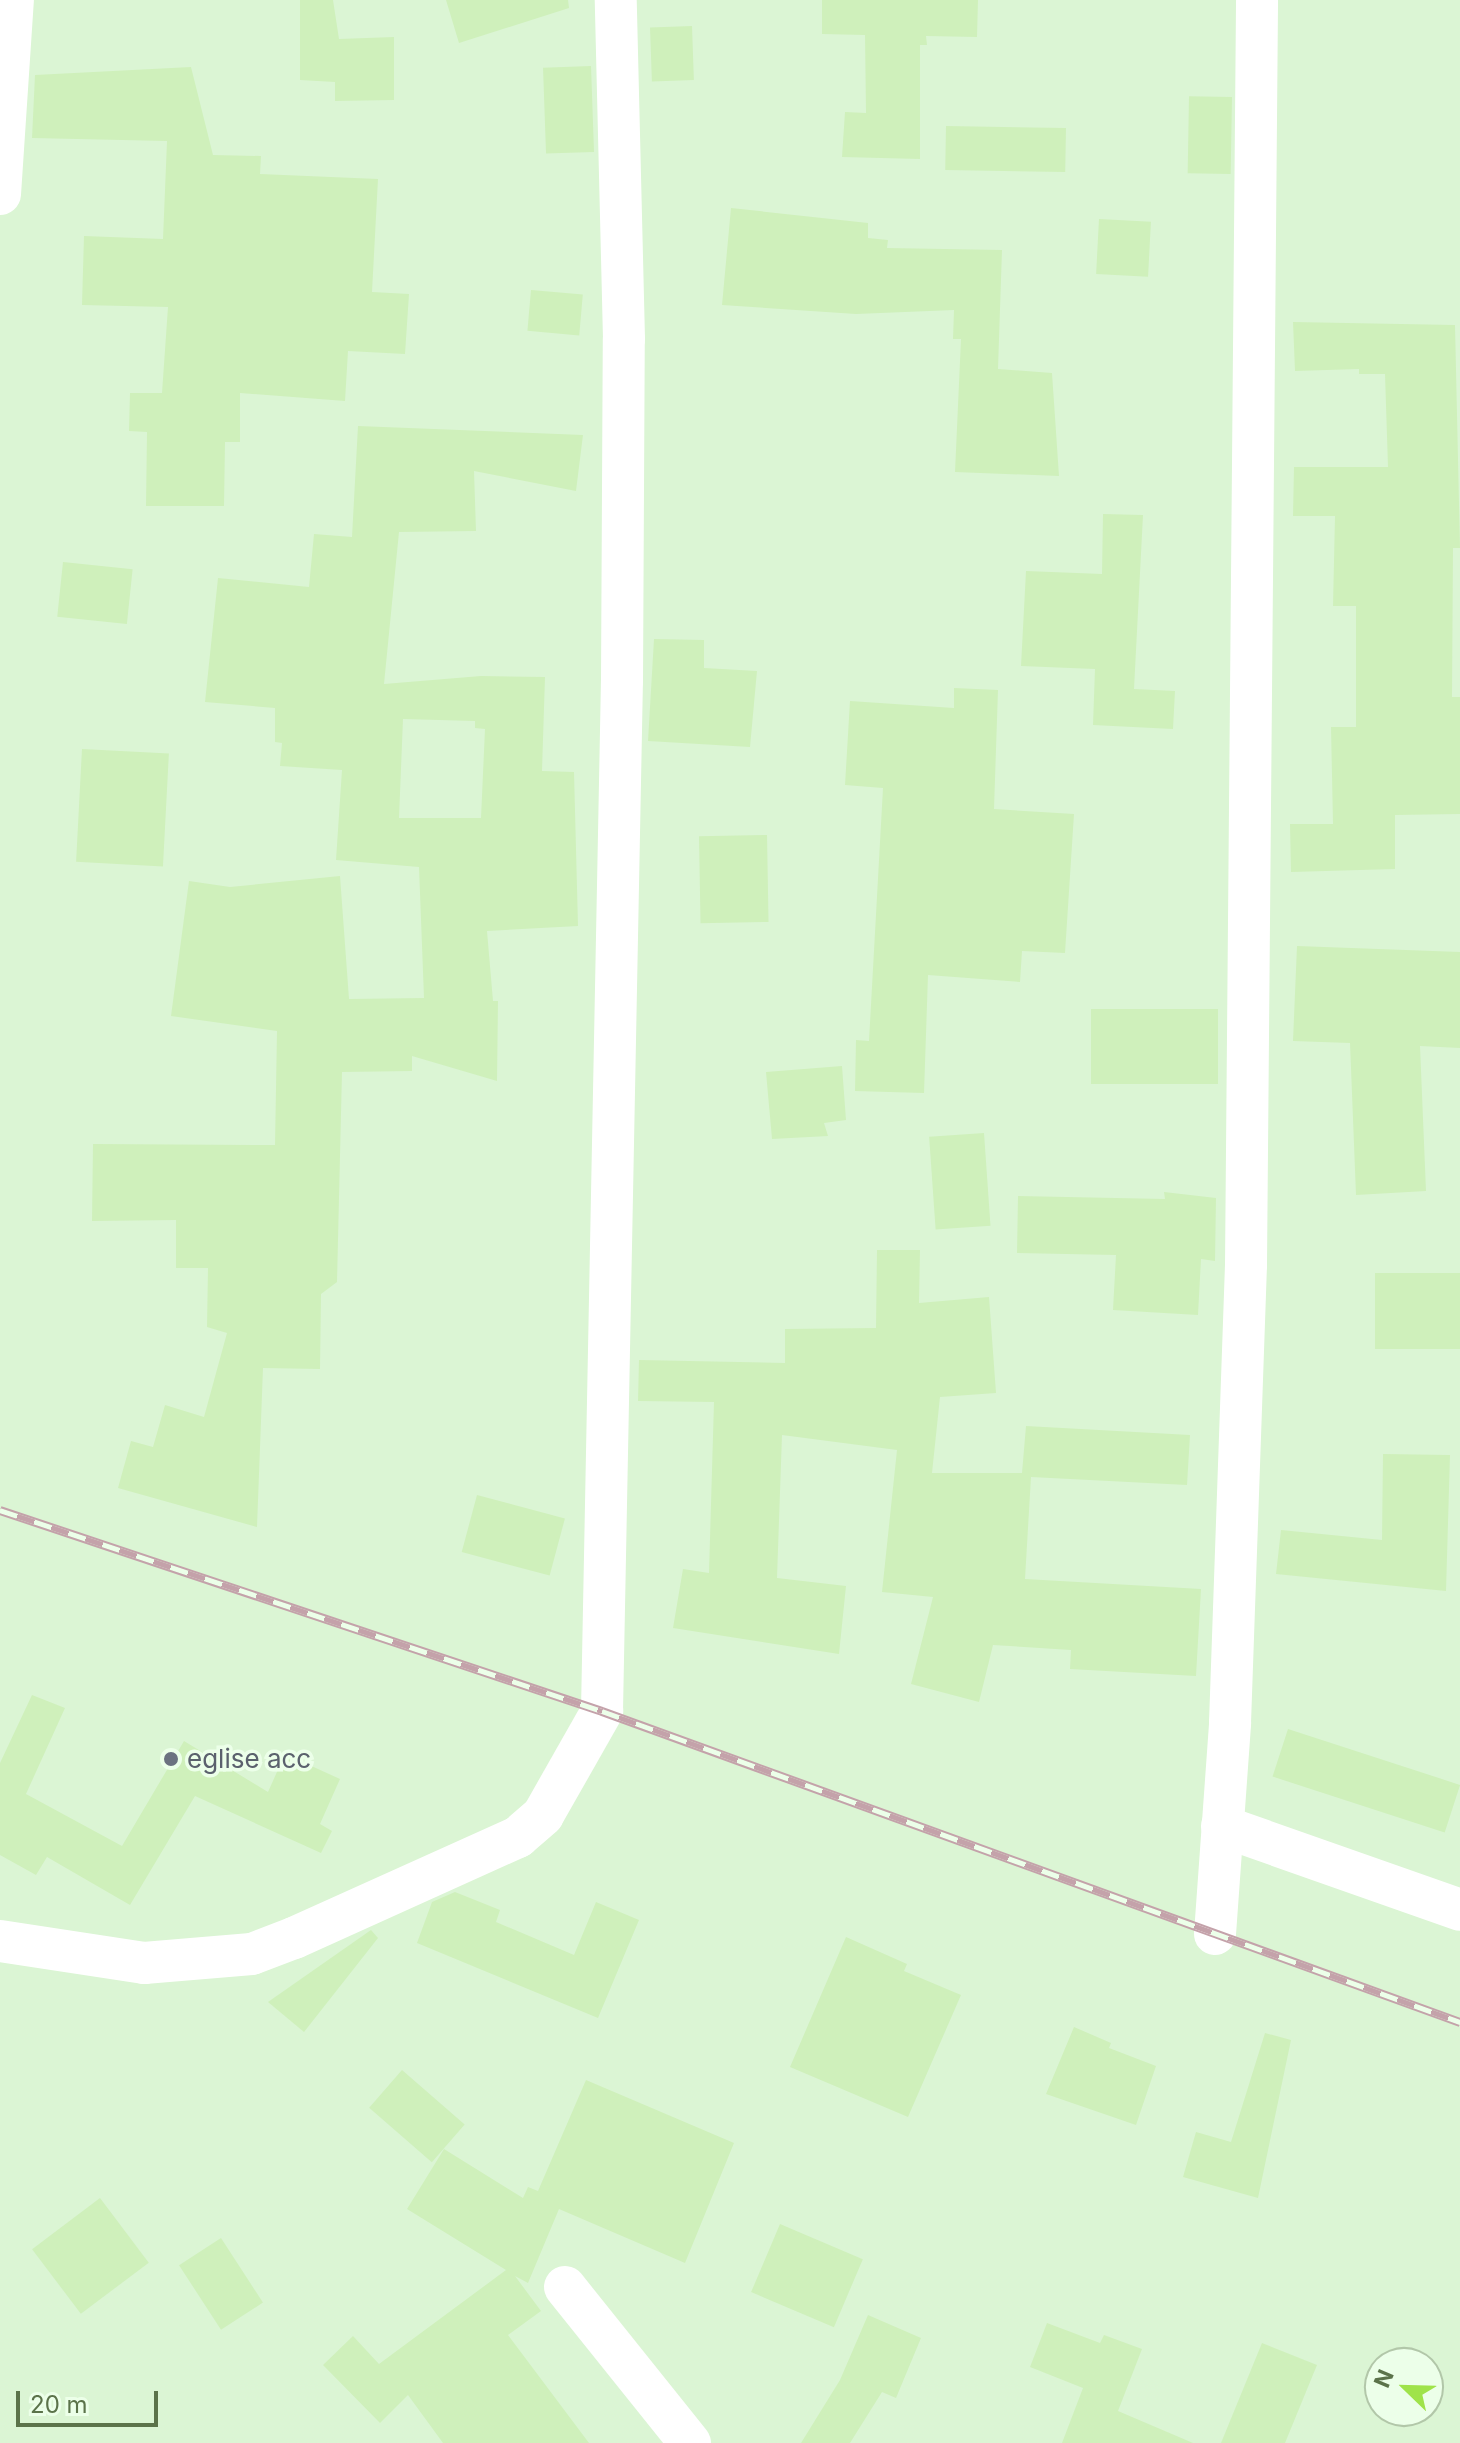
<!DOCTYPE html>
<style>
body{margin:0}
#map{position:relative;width:1460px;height:2443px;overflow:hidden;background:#e7fce3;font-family:Inter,sans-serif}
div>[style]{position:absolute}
.residential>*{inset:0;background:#dbf5d4}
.building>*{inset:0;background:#cff0bb;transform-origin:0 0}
.minor>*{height:42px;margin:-21px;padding:0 21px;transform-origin:21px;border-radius:21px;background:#fff}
.rail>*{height:9px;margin-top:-4.5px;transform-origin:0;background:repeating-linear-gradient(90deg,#ecffe9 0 18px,#c4a2aa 0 36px);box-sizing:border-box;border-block:2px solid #c4a2aa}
.dots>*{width:22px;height:22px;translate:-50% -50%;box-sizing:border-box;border:4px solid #ecffe9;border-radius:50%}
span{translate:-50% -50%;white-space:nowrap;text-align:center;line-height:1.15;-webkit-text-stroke:7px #ecffe9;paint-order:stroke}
.worship-label{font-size:26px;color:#5b616d}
.left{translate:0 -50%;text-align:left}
.north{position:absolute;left:1364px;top:2347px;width:80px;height:80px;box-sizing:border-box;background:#ecffe9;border:2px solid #b2c7a9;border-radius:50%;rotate:293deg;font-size:22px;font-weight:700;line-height:32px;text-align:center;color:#5b734a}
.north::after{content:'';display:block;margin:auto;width:28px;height:36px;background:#9fe34a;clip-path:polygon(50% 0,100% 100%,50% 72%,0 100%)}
.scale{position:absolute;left:16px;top:2391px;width:142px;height:36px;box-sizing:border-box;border:4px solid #5b734a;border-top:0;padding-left:10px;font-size:24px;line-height:28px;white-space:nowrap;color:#5b734a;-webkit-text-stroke:6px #ecffe9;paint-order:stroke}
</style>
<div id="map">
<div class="residential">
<div style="clip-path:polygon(evenodd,0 0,1460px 0,1460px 2443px,0 2443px,0 0,1380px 2363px,1428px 2363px,1428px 2411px,1380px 2411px,1380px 2363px)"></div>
</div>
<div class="building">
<div style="clip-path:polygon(300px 0,333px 0,339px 39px,394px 37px,394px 100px,335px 101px,335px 82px,300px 80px)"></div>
<div style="clip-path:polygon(446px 0,568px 0,569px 8px,459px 43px)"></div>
<div style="clip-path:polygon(822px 0,978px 0,977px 37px,926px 36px,927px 45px,920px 45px,920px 159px,842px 157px,845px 112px,866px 113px,865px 35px,822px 34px)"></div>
<div style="left:692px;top:26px;width:54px;height:42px;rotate:88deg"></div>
<div style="left:591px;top:66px;width:86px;height:48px;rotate:88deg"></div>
<div style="clip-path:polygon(191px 67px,213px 155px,261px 156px,260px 174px,378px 179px,372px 292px,409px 294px,405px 354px,348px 351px,345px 401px,240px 393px,240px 442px,225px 442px,224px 506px,146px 506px,147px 432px,129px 431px,130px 393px,162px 393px,168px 307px,82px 305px,84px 236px,163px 239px,167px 141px,32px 138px,35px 75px)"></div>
<div style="left:1232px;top:97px;width:77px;height:43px;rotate:91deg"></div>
<div style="left:946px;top:126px;width:120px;height:44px;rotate:1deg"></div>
<div style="clip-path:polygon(731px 208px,868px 223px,868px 238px,888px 240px,887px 248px,1002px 250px,998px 369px,1052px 373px,1059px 476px,955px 472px,961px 339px,953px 339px,954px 310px,856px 314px,722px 305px)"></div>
<div style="left:1099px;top:219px;width:52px;height:55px;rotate:3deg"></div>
<div style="left:531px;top:290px;width:52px;height:41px;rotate:5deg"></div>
<div style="clip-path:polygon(1293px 322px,1455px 325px,1460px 548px,1453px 548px,1452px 697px,1460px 697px,1460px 814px,1395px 815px,1395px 869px,1291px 872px,1290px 824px,1333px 824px,1331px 727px,1356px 727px,1356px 606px,1333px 606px,1335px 516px,1293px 516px,1294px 467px,1388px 467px,1385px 374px,1359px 374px,1359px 369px,1295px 371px)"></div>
<div style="clip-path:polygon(evenodd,358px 426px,583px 435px,576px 491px,474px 471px,476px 531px,399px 532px,384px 684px,481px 676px,545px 677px,542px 771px,574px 772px,578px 926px,487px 931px,493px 1001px,498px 1001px,497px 1081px,412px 1056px,412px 1071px,342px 1072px,337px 1282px,321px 1294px,320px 1369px,263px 1368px,257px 1527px,118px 1488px,131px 1441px,153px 1447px,165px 1405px,204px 1417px,227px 1333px,207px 1327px,208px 1268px,176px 1268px,176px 1220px,92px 1221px,93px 1144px,275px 1145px,277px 1031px,171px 1016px,189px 881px,230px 887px,340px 876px,349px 999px,424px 998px,419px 867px,336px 860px,342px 770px,280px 766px,282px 743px,275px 742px,275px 708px,205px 702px,218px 578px,309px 587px,314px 534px,352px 537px,358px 426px,403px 719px,475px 721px,475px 728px,485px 729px,481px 818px,399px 818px,403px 719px)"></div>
<div style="clip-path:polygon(1103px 514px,1143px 515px,1134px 689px,1175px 691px,1173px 729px,1093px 725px,1095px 669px,1021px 666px,1026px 571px,1102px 574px)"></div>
<div style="left:63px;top:562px;width:70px;height:55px;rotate:6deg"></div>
<div style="clip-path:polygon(654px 639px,704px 640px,704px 668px,757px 671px,750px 747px,648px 741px)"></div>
<div style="clip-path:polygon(954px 688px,998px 690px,994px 809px,1074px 814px,1065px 953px,1022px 951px,1020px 982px,928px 975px,924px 1093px,855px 1091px,856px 1040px,869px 1041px,883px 788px,845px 785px,850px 701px,954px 708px)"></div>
<div style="left:82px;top:749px;width:87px;height:113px;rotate:3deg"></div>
<div style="left:767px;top:835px;width:87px;height:68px;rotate:89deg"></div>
<div style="clip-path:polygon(1297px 946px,1460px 952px,1460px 1048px,1420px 1046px,1426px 1191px,1356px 1195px,1350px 1043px,1293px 1041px)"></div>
<div style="left:1091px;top:1009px;width:127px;height:75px"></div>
<div style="clip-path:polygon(842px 1066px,846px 1120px,824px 1123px,828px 1136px,772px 1139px,766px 1072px)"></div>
<div style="left:984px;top:1133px;width:93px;height:55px;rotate:86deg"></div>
<div style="clip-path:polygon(1164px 1192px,1216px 1198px,1215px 1261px,1201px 1259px,1198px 1315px,1113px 1310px,1116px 1255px,1017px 1253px,1018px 1196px,1165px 1199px)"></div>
<div style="clip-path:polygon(877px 1250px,920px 1250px,919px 1303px,989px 1297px,996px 1393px,940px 1397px,932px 1473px,1022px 1473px,1026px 1426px,1190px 1435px,1187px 1485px,1031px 1477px,1025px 1579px,1201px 1589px,1196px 1676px,1070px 1669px,1071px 1650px,993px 1645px,979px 1702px,911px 1684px,933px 1597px,882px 1592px,897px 1450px,782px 1435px,777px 1578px,846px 1586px,839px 1654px,673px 1628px,683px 1569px,709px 1573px,714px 1402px,638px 1401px,639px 1360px,785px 1363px,785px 1329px,876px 1328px)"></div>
<div style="left:1460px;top:1273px;width:76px;height:85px;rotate:90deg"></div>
<div style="clip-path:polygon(1383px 1454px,1450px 1455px,1446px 1591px,1276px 1574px,1281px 1530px,1382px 1540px)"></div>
<div style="left:477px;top:1495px;width:91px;height:59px;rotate:15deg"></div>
<div style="clip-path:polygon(32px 1695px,65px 1708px,26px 1794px,122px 1846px,184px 1741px,268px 1792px,285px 1754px,340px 1779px,320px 1824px,332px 1831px,321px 1853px,195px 1796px,130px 1905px,47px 1857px,36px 1875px,0 1855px,0 1763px)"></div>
<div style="left:1288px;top:1729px;width:181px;height:50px;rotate:18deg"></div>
<div style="clip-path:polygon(455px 1892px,500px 1910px,496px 1922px,574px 1955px,596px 1902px,639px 1920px,598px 2018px,417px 1943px,432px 1902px)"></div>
<div style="clip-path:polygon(371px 1930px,378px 1938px,304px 2032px,268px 2002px)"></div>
<div style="clip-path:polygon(846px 1937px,907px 1964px,904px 1971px,961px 1995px,908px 2117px,790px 2067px)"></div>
<div style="clip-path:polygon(1074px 2027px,1111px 2043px,1109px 2048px,1156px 2066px,1136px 2125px,1046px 2094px)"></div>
<div style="clip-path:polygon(1265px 2033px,1291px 2040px,1258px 2198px,1183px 2177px,1196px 2132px,1231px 2142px)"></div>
<div style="left:402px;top:2070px;width:83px;height:50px;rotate:41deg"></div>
<div style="clip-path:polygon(586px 2080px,734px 2143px,685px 2263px,559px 2209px,528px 2283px,515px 2276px,541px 2311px,508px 2335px,589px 2443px,443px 2443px,408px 2395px,380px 2423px,323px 2365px,353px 2336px,379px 2364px,506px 2270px,407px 2209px,444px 2149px,523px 2198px,528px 2187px,538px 2191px)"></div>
<div style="left:100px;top:2198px;width:81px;height:85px;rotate:53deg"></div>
<div style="left:780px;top:2224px;width:90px;height:74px;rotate:23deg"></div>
<div style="left:221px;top:2238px;width:77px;height:50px;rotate:57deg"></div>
<div style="clip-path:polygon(868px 2315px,921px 2338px,896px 2398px,882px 2392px,850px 2443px,801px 2443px,840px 2380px)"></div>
<div style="clip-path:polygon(1047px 2323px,1100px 2343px,1104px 2335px,1142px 2349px,1118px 2411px,1193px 2443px,1062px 2443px,1083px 2388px,1030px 2367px)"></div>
<div style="clip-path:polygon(1262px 2343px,1317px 2365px,1285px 2443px,1221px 2443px)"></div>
</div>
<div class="minor">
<div style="left:0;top:194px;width:194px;rotate:-86.2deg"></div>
<div style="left:1222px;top:1826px;width:252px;rotate:19.4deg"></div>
<div style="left:1215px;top:1934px;width:212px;rotate:-85.9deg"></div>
<div style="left:1230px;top:1723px;width:458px;rotate:-88deg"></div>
<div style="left:1246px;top:1265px;width:1265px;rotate:-89.5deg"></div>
<div style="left:0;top:1941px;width:146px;rotate:8.7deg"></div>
<div style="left:144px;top:1963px;width:108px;rotate:-4.8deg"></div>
<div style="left:252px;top:1954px;width:45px;rotate:-20.9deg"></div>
<div style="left:294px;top:1938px;width:246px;rotate:-24.3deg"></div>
<div style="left:518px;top:1837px;width:33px;rotate:-41deg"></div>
<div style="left:543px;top:1815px;width:120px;rotate:-60.4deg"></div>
<div style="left:602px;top:1711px;width:1030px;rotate:-88.89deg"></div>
<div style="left:622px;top:681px;width:342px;rotate:-89.7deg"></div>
<div style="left:624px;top:339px;width:339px;rotate:-91.4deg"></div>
<div style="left:565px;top:2287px;width:200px;rotate:51.3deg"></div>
</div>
<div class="rail">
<div style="left:0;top:1510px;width:635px;rotate:18.46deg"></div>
<div style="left:602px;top:1711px;width:913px;rotate:19.92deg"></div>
</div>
<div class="dots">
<div style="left:171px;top:1759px;background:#6b7280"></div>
</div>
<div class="worship-label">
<span class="left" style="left:187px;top:1759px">eglise acc</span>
</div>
<div class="north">N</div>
<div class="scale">20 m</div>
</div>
